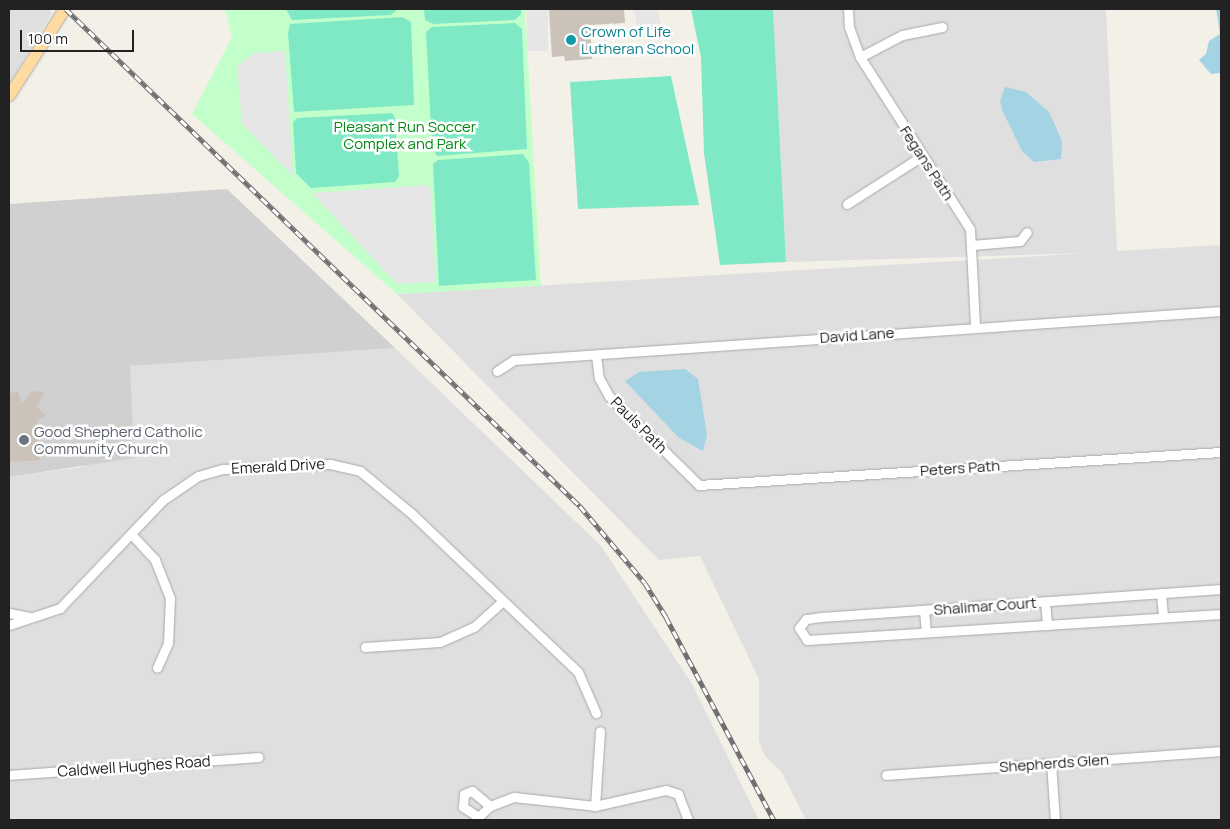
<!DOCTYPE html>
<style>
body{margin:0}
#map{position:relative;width:1230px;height:829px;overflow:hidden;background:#f3f0e8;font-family:Manrope,sans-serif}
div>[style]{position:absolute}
.residential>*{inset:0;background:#e0dfdf}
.religious>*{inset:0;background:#d0d0d0}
.park>*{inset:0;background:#c3ffca}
.pitch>*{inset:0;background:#7fe8c4}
.parking>*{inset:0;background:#e6e6e6;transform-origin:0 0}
.water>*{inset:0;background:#a4d3e4}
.building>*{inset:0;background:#cbc2ba}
.roads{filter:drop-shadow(0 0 1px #a9a9a9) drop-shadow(0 0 1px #a9a9a9)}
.minor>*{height:9px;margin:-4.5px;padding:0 4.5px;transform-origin:4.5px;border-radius:4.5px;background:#fff}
.major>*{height:11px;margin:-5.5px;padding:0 5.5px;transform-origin:5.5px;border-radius:5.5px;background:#ffdaa1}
.rail>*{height:4.5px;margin-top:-2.25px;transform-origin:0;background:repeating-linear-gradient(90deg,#fff 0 8px,#707070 0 16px);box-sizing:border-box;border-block:1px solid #707070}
.dots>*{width:14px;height:14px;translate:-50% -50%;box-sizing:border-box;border:2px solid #fff;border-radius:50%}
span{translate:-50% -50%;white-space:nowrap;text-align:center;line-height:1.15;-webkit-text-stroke:5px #fff;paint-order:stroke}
.culture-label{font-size:15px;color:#0d838f}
.left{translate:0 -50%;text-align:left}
.park-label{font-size:15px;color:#018912}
.street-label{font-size:15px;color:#222}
.worship-label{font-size:15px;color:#5b616d}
.frame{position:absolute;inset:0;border:10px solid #222;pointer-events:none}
.scale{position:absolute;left:20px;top:30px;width:114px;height:22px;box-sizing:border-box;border:2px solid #222;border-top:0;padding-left:6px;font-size:15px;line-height:18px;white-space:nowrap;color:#222;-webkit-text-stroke:4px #fff;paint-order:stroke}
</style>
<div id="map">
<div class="residential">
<div style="clip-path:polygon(9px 9px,48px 9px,52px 13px,9px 84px)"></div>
<div style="clip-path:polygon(773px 9px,1106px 9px,1117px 251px,1221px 245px,1221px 820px,806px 820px,782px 773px,765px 756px,759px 741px,759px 679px,700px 556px,659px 560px,397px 294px,1090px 253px,786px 262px)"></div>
<div style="clip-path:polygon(395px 348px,601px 546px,692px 684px,759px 820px,9px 820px,9px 477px,82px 467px,130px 366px)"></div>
</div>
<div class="religious">
<div style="clip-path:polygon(227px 189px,395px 348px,130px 366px,134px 458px,9px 477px,9px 204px)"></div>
</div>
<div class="park">
<div style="clip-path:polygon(225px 9px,525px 9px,541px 286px,397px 294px,192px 114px,232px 37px)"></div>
</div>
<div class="pitch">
<div style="clip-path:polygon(286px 9px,398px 9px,391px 15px,292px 20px)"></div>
<div style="clip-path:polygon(424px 9px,521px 9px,521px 14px,515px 20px,433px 24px,425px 20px)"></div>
<div style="clip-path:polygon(691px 9px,773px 9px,786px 262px,720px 265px,704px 153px,701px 57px)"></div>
<div style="clip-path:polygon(402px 17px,411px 22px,414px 105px,294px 112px,288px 33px,290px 24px)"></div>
<div style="clip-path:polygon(515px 23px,522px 29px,527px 149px,437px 156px,432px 147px,426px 32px,432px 27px)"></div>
<div style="clip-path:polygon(671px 76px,699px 205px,578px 209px,570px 82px)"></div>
<div style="clip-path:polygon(392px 113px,395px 118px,399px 176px,395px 182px,311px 188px,296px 173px,293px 122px,297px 118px)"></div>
<div style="clip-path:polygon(523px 154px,529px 163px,536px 280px,439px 286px,433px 164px,438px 160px)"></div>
</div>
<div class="parking">
<div style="left:527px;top:9px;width:21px;height:42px"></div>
<div style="clip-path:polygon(633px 9px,657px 9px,661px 25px,638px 30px)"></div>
<div style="clip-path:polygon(285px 51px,293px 176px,242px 124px,237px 66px,255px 53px)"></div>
<div style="clip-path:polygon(430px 185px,436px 282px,397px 284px,312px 193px)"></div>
</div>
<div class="water">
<div style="clip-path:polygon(1216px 9px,1221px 9px,1221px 73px,1211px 74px,1199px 60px,1206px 54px,1209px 41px,1220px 34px)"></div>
<div style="clip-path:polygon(1005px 87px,1026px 92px,1049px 112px,1062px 141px,1061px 159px,1034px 162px,1022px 151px,1002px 110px,1000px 101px)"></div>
<div style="clip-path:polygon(685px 369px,698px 379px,707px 435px,703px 451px,679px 438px,625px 381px,639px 372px)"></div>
</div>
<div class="building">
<div style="clip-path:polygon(549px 9px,624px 9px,625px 23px,590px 25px,592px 59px,565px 61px,564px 56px,552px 57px)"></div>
<div style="clip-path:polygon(31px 391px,44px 392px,37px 407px,46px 416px,38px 420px,40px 460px,9px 462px,9px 393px,18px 392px,22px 404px)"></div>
</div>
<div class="roads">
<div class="minor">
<div style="left:848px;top:9px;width:18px;rotate:87deg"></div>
<div style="left:849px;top:27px;width:32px;rotate:70deg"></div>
<div style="left:860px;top:57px;width:204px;rotate:57.4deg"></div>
<div style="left:970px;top:229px;width:97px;rotate:87deg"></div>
<div style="left:860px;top:57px;width:47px;rotate:-27.6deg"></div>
<div style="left:902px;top:35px;width:41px;rotate:-11.3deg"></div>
<div style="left:847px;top:204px;width:89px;rotate:-32.6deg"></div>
<div style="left:972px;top:245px;width:48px;rotate:-4.8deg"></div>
<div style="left:1020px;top:241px;width:11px;rotate:-52deg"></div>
<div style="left:596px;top:355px;width:23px;rotate:83deg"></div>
<div style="left:599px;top:378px;width:21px;rotate:61deg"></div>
<div style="left:609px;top:396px;width:127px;rotate:44.7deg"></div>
<div style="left:699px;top:485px;width:523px;rotate:-3.62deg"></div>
<div style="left:497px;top:371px;width:20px;rotate:-33deg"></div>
<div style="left:514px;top:360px;width:709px;rotate:-3.96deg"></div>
<div style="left:132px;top:535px;width:34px;rotate:47deg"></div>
<div style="left:155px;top:560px;width:41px;rotate:68.5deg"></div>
<div style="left:170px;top:598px;width:45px;rotate:92.5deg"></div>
<div style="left:168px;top:643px;width:27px;rotate:114deg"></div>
<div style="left:1221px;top:589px;width:401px;rotate:176deg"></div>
<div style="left:821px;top:617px;width:15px;rotate:172deg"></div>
<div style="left:806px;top:619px;width:11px;rotate:128deg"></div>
<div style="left:799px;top:628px;width:14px;rotate:56deg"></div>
<div style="left:807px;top:640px;width:415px;rotate:-3.6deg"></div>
<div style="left:1161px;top:593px;width:24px;rotate:85deg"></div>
<div style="left:1045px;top:601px;width:24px;rotate:85deg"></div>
<div style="left:924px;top:610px;width:22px;rotate:85deg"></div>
<div style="left:9px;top:613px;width:21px;rotate:11deg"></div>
<div style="left:9px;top:625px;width:54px;rotate:-18.4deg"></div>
<div style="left:60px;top:608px;width:149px;rotate:-46.4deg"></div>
<div style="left:163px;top:500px;width:42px;rotate:-34.4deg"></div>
<div style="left:198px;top:476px;width:26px;rotate:-16deg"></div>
<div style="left:223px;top:469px;width:107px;rotate:-2.7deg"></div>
<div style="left:330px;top:464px;width:31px;rotate:13deg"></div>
<div style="left:360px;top:471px;width:66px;rotate:39.5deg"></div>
<div style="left:411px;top:513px;width:231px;rotate:43.6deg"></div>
<div style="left:578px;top:672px;width:45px;rotate:66.3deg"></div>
<div style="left:365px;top:647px;width:75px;rotate:-3.8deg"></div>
<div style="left:440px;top:642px;width:37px;rotate:-24deg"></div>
<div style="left:474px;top:627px;width:39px;rotate:-42deg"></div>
<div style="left:1051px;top:763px;width:57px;rotate:86deg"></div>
<div style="left:9px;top:775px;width:250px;rotate:-4.1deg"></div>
<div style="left:886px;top:775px;width:336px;rotate:-4.1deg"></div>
<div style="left:595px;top:806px;width:75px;rotate:-86.2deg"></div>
<div style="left:477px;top:816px;width:17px;rotate:-147deg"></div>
<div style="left:463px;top:807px;width:13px;rotate:-86deg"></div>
<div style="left:464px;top:794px;width:9px;rotate:-21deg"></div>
<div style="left:472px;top:791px;width:23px;rotate:40deg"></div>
<div style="left:475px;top:820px;width:21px;rotate:-43deg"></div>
<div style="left:490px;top:806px;width:26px;rotate:-21deg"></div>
<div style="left:514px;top:797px;width:81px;rotate:6.3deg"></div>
<div style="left:595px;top:806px;width:73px;rotate:-12.7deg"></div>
<div style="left:666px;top:790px;width:13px;rotate:18deg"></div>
<div style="left:678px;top:794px;width:28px;rotate:69deg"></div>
</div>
<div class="major">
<div style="left:9px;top:95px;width:102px;rotate:-57.4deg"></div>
</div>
</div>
<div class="rail">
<div style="left:66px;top:9px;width:715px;rotate:44.04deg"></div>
<div style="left:580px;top:506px;width:101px;rotate:49.8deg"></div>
<div style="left:645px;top:583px;width:40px;rotate:58deg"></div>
<div style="left:666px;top:617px;width:230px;rotate:62deg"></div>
</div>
<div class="dots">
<div style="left:571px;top:40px;background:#0f9aa8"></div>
<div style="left:24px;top:440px;background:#6b7280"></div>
</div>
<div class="culture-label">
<span class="left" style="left:581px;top:40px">Crown of Life<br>Lutheran School</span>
</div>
<div class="park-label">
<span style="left:405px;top:135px">Pleasant Run Soccer<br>Complex and Park</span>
</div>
<div class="street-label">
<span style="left:927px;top:163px;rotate:57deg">Fegans Path</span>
<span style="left:857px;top:335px;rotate:-4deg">David Lane</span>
<span style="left:639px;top:425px;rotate:45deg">Pauls Path</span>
<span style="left:278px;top:466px;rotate:-3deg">Emerald Drive</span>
<span style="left:960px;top:468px;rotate:-4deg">Peters Path</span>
<span style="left:985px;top:606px;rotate:-4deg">Shalimar Court</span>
<span style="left:1054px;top:763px;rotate:-4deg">Shepherds Glen</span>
<span style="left:134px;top:766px;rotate:-4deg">Caldwell Hughes Road</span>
</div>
<div class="worship-label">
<span class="left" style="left:34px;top:440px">Good Shepherd Catholic<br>Community Church</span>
</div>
<div class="frame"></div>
<div class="scale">100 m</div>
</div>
